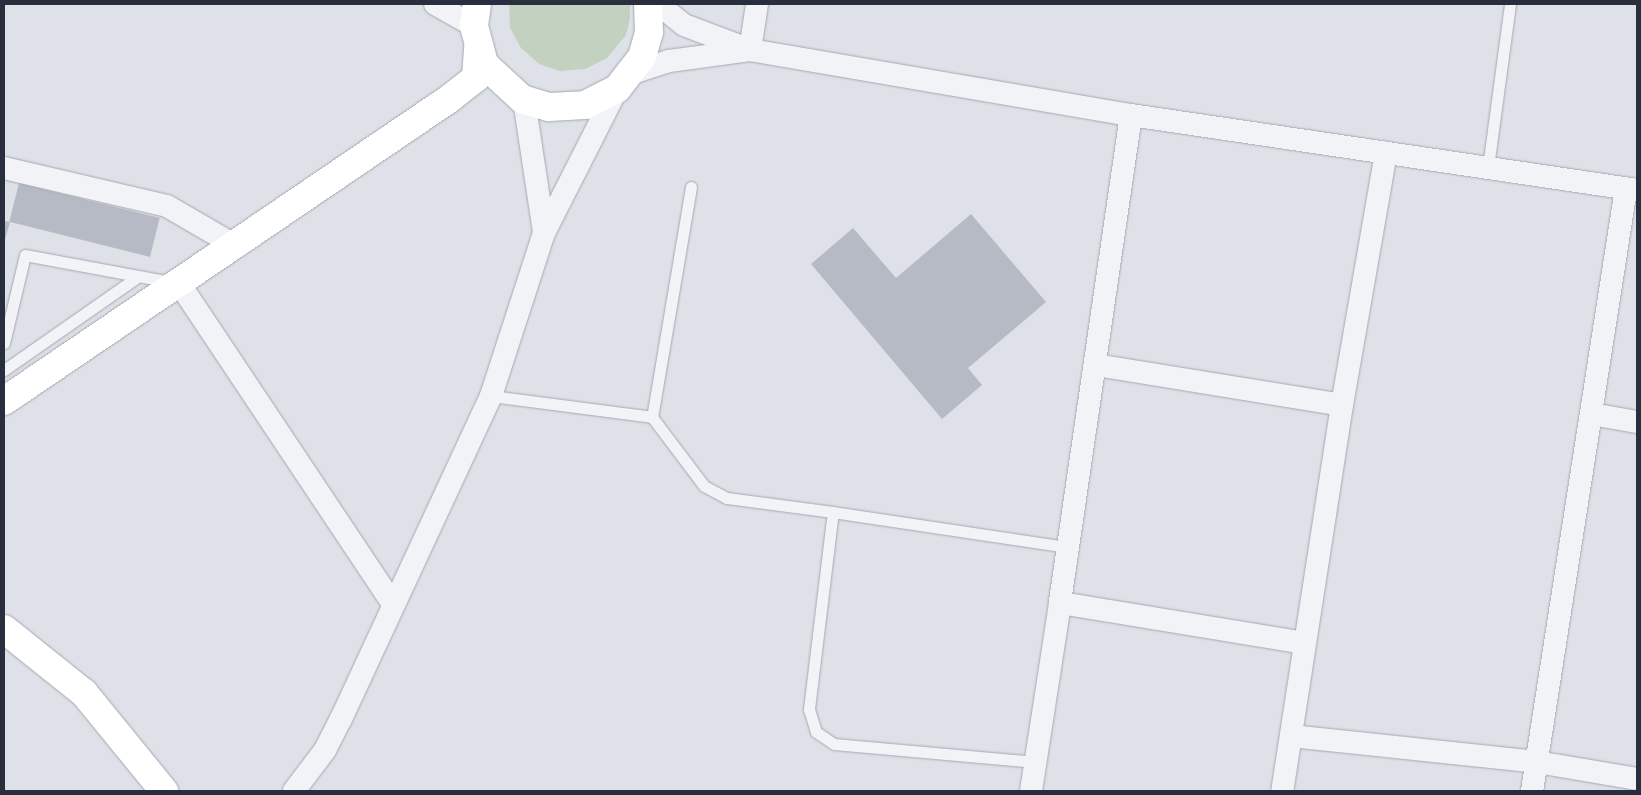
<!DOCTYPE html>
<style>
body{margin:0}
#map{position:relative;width:1641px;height:795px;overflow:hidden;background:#dfe1e8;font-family:Raleway,sans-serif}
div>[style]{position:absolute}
.green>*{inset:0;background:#c3d2c0}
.building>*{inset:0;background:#b6bac4;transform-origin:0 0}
.roads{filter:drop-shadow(0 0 1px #a4a8b2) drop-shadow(0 0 1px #a4a8b2)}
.lane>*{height:11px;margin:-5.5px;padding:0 5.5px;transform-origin:5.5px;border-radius:5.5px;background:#f1f3f6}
.street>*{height:22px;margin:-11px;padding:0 11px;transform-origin:11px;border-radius:11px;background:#f1f3f6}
.secondary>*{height:28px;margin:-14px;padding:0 14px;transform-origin:14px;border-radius:14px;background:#fff}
span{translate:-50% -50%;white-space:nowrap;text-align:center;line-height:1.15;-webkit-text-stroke:4px #eef0f5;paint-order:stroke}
.frame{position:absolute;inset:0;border:5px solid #282e3e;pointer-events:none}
</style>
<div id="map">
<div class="green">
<div style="clip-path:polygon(509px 4px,630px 4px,630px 19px,626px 35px,607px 58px,585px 69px,560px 71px,539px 64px,521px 48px,510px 28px)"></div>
</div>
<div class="building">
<div style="left:19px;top:183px;width:145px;height:40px;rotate:14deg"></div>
<div style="clip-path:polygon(971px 214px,1046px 302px,968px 368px,982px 385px,942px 419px,811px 264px,853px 228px,896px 278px)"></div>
<div style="clip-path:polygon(4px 221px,10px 222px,4px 243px)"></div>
</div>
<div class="roads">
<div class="lane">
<div style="left:1488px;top:167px;width:164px;rotate:-82.3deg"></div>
<div style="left:691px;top:187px;width:233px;rotate:99.6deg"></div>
<div style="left:652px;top:417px;width:86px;rotate:53deg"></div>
<div style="left:704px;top:486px;width:26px;rotate:28deg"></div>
<div style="left:727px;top:498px;width:107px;rotate:7.5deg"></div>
<div style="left:4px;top:343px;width:90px;rotate:-76.6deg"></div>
<div style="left:25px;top:255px;width:148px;rotate:10.5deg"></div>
<div style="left:4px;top:370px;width:161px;rotate:-34.9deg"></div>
<div style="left:491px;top:396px;width:162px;rotate:7.4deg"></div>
<div style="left:1036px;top:762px;width:203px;rotate:-174.9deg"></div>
<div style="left:834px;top:744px;width:22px;rotate:-146deg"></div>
<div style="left:816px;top:732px;width:24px;rotate:-107deg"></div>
<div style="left:809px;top:709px;width:198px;rotate:-83.1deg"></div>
<div style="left:833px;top:512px;width:237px;rotate:8.5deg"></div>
</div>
<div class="street">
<div style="left:435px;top:4px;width:45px;rotate:29.4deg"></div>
<div style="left:658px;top:4px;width:33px;rotate:39deg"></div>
<div style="left:684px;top:25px;width:71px;rotate:20.7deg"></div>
<div style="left:750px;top:50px;width:387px;rotate:9.7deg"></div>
<div style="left:1131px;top:115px;width:512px;rotate:8.43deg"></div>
<div style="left:750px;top:50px;width:47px;rotate:-81.3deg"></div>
<div style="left:629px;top:74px;width:42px;rotate:-18deg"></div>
<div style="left:669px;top:61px;width:76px;rotate:-7.6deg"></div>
<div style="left:524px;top:100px;width:134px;rotate:81.4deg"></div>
<div style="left:1131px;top:115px;width:493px;rotate:98.3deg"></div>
<div style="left:1060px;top:603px;width:247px;rotate:9.3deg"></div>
<div style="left:4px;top:168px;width:167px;rotate:13.1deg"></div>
<div style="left:167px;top:206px;width:78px;rotate:30.2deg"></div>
<div style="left:179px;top:283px;width:386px;rotate:56.3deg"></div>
<div style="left:1096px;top:365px;width:249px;rotate:9.2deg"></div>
<div style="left:1342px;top:405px;width:391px;rotate:98.8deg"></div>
<div style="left:1342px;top:405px;width:256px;rotate:-80.1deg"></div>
<div style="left:1592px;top:414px;width:46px;rotate:10.1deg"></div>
<div style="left:1291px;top:736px;width:247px;rotate:6deg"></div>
<div style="left:1537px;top:762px;width:101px;rotate:9.6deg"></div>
<div style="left:294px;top:791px;width:51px;rotate:-52.9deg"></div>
<div style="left:325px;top:750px;width:35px;rotate:-63deg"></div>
<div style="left:341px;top:719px;width:356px;rotate:-65.1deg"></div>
<div style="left:491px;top:396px;width:171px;rotate:-72deg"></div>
<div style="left:544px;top:233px;width:161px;rotate:-63.1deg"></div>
<div style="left:1031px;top:791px;width:190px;rotate:-81.2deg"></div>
<div style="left:1532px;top:791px;width:609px;rotate:-81.13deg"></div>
</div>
<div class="secondary">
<div style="left:477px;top:4px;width:22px;rotate:98deg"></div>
<div style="left:474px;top:26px;width:39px;rotate:75deg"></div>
<div style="left:484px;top:64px;width:52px;rotate:42.6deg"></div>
<div style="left:522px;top:99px;width:28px;rotate:17deg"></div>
<div style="left:549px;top:107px;width:36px;rotate:-3deg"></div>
<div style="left:585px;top:105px;width:36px;rotate:-27deg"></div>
<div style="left:617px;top:89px;width:41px;rotate:-52deg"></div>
<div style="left:642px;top:57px;width:26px;rotate:-74deg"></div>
<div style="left:649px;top:32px;width:28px;rotate:-92deg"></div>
<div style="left:4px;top:401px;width:538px;rotate:-34.16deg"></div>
<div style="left:449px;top:99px;width:34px;rotate:-38deg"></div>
<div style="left:476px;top:78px;width:31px;rotate:-86deg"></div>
<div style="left:4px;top:629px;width:102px;rotate:38.7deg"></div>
<div style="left:84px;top:693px;width:127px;rotate:50.8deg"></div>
</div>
</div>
<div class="frame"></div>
</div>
